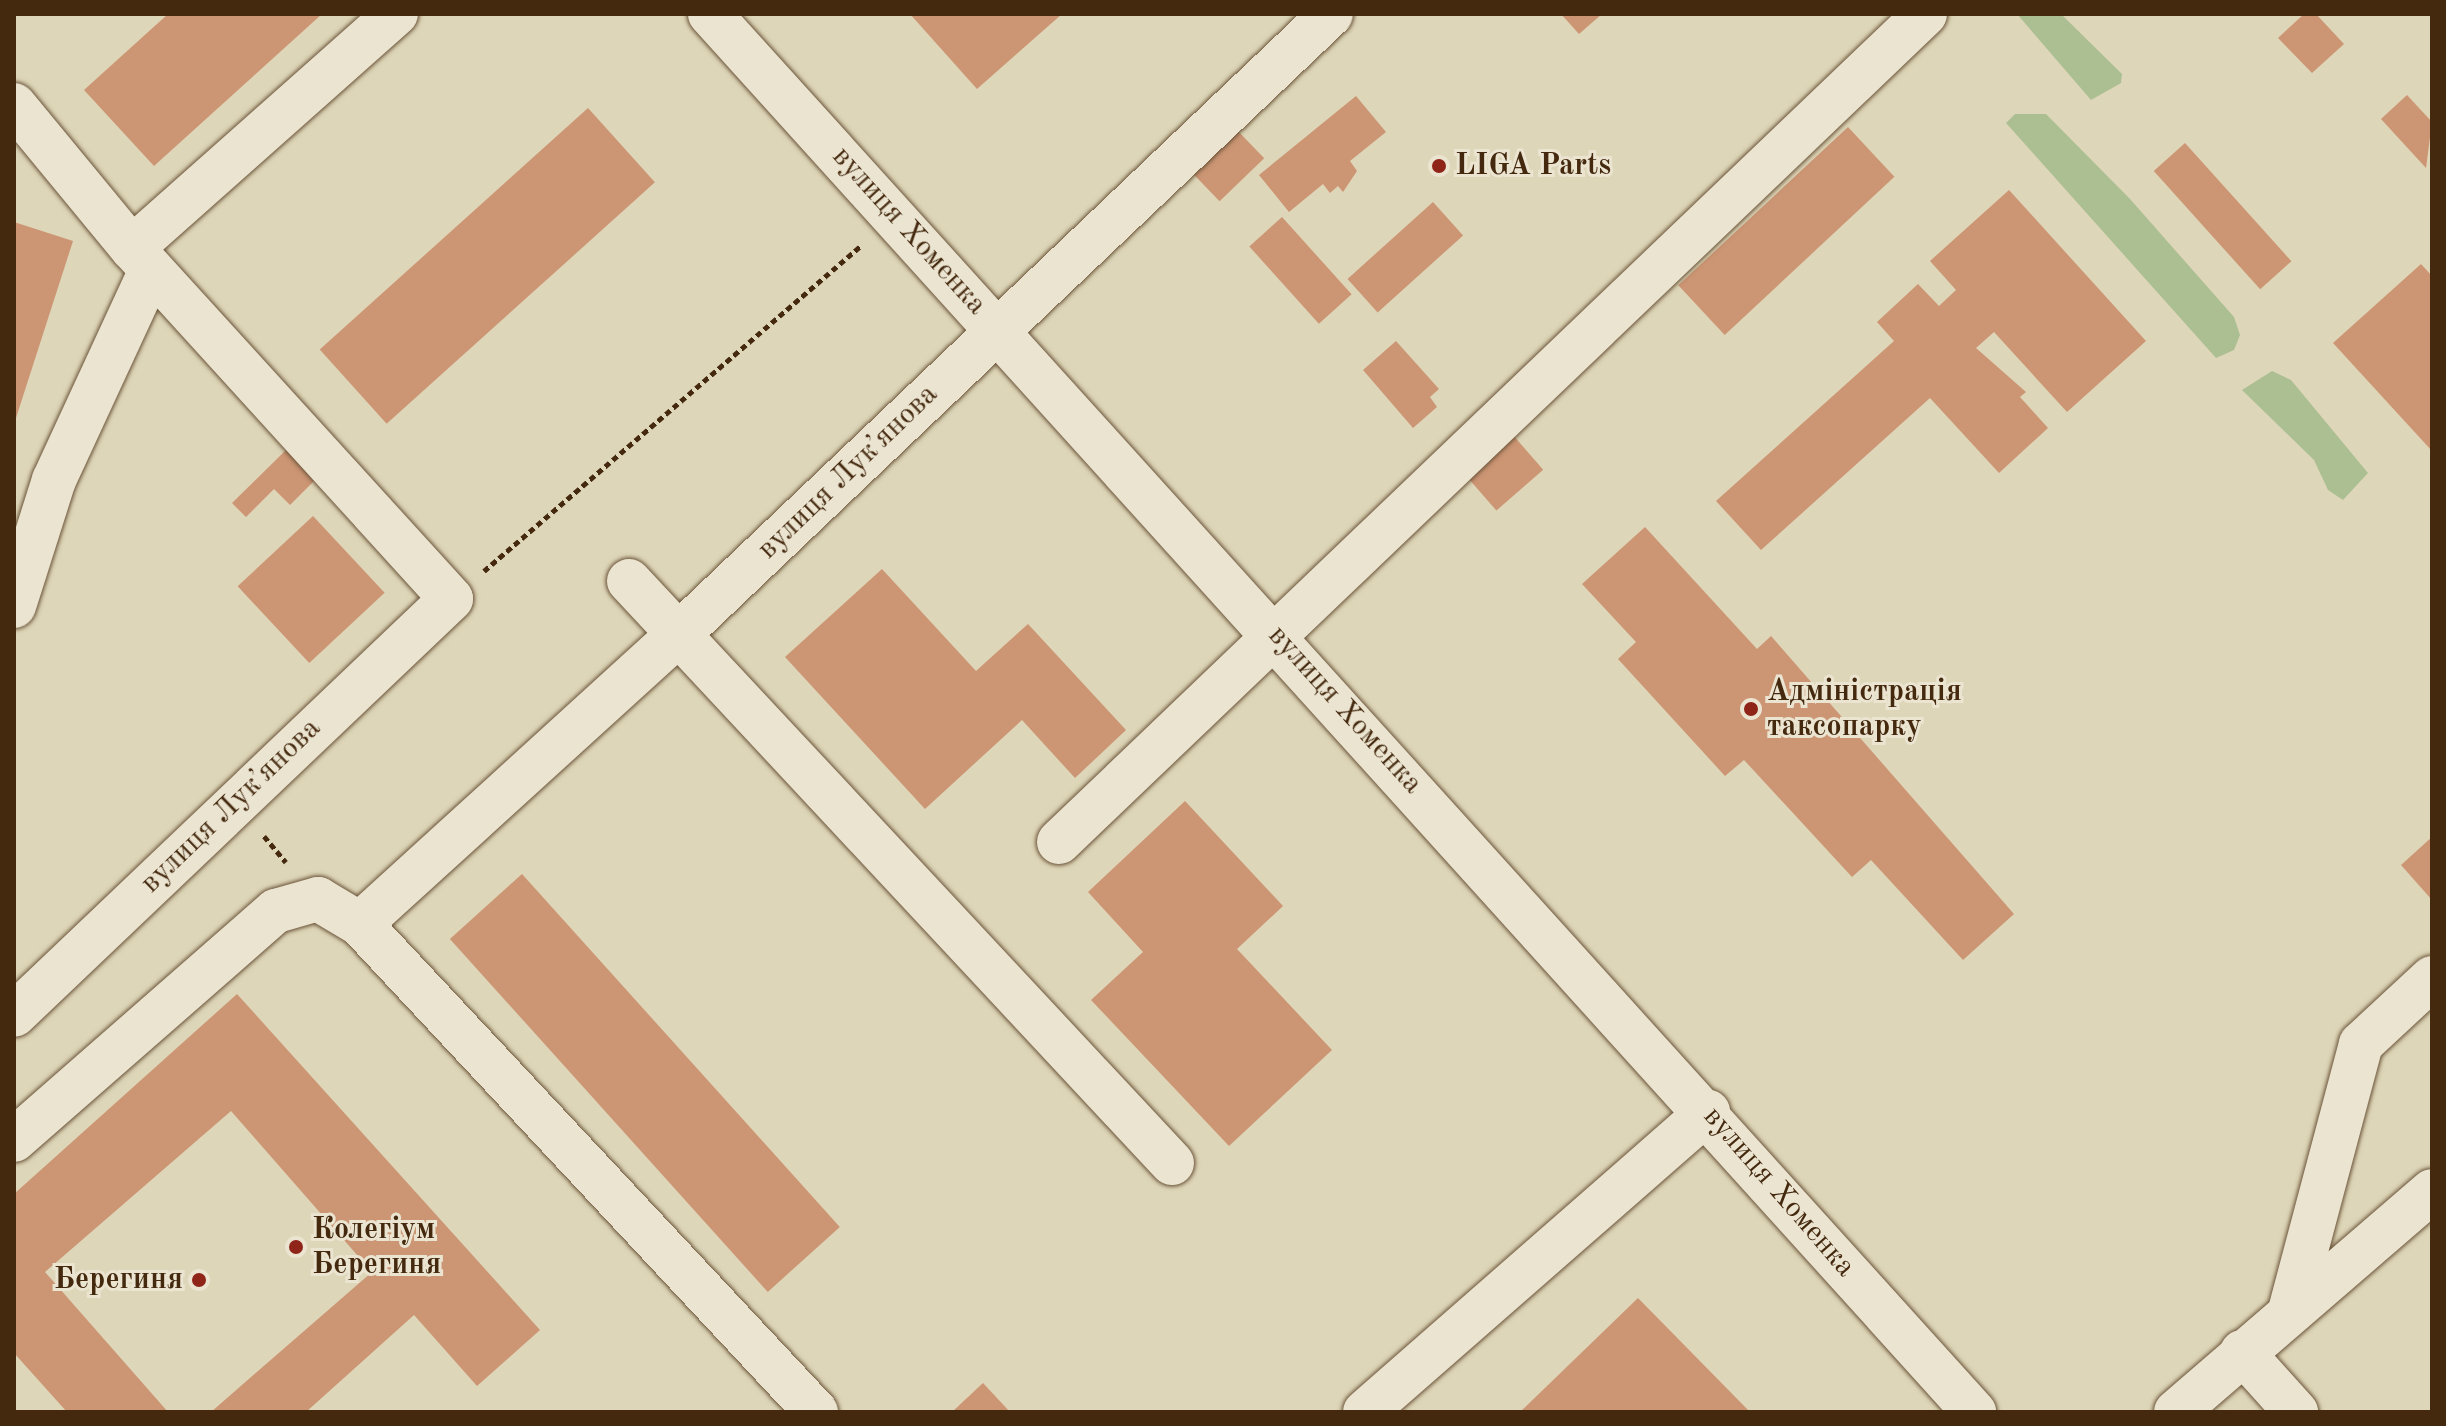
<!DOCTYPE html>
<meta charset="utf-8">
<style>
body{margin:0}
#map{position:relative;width:2446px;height:1426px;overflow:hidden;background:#ded6b8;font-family:"Old Standard TT",serif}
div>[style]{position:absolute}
.green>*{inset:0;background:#acbf93}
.building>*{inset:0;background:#cc9574;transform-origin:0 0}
.path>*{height:5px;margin-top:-2.5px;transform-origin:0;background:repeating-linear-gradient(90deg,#45290f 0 6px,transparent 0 10px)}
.roads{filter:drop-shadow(0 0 2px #6b5439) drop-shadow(0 0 2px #6b5439)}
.minor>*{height:44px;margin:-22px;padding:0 22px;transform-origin:22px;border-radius:22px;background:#eae4d1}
.dots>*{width:22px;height:22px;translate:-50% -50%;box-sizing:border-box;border:4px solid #eae4d1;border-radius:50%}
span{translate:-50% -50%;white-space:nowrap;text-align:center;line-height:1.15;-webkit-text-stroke:6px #eae4d1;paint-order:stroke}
.poi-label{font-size:30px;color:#45290f;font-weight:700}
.left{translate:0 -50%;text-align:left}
.right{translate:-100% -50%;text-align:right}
.street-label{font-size:30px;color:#45290f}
.frame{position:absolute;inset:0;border:16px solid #45290f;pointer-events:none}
</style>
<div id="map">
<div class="green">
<div style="clip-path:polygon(2017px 14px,2061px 14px,2122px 74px,2121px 83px,2091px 100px)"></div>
<div style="clip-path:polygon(2015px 114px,2046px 114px,2130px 199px,2234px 317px,2240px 335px,2234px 350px,2216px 358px,2006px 123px)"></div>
<div style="clip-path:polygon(2272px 371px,2291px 380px,2368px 473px,2343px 500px,2328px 490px,2314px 460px,2242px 390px)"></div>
</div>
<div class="building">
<div style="clip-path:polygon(168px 14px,322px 14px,154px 166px,84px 90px)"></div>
<div style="clip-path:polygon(910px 14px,1062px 14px,977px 89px)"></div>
<div style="clip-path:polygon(1561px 14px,1602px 14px,1579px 34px)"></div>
<div style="clip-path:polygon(2304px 14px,2316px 14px,2344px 44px,2312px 73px,2278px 38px)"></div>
<div style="clip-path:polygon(2407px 95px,2432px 122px,2426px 168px,2381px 119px)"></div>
<div style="clip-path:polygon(1356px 96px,1386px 132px,1350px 161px,1357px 171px,1343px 192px,1338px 186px,1330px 193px,1323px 184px,1289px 212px,1259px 175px)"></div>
<div style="left:588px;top:108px;width:100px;height:361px;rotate:48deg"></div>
<div style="left:1848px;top:127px;width:68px;height:232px;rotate:47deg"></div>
<div style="left:1235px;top:128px;width:42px;height:62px;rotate:46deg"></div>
<div style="left:2185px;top:143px;width:159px;height:42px;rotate:48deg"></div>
<div style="clip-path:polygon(2009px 190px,2146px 341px,2067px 412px,1994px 332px,1976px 348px,2026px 392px,2020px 397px,2048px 428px,1999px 473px,1930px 398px,1761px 550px,1716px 501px,1894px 341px,1877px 322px,1918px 284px,1939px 306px,1956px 290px,1930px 261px)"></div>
<div style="left:1433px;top:202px;width:45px;height:115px;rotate:48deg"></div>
<div style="left:1282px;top:217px;width:104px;height:44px;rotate:48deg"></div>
<div style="clip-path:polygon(14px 222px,73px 241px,15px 421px,14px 421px)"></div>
<div style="clip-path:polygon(2421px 264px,2432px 276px,2432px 451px,2333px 343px)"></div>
<div style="clip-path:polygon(1396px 341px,1439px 389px,1430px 397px,1437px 407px,1413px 428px,1363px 370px)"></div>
<div style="left:1492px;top:411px;width:78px;height:62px;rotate:49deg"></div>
<div style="clip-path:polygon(287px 449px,317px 478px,290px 505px,274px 489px,246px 517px,232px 503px)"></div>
<div style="left:313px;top:516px;width:105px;height:103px;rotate:47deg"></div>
<div style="clip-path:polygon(1645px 527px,1757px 649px,1771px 636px,2014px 914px,1963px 960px,1871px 860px,1852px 877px,1744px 760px,1725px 776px,1618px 659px,1636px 642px,1582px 584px)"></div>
<div style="clip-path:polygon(882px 569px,976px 671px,1028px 624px,1126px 730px,1075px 778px,1022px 720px,925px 809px,785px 657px)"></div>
<div style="clip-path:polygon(1185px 801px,1283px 906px,1237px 949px,1332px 1050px,1229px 1146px,1091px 1000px,1143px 952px,1088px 892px)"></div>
<div style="clip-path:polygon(2432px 837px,2432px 900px,2401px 865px)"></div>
<div style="left:522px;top:874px;width:475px;height:97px;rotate:48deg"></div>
<div style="clip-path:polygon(237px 994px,540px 1330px,477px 1386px,414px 1315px,306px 1412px,211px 1412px,372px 1272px,231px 1111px,45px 1272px,168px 1412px,67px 1412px,14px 1353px,14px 1194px)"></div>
<div style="clip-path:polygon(1638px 1298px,1750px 1412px,1520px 1412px)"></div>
<div style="clip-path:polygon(983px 1383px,1010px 1412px,952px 1412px)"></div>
</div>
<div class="path">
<div style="left:484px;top:571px;width:498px;rotate:-40.8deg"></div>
<div style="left:264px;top:836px;width:34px;rotate:50deg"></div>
</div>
<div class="roads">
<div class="minor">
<div style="left:710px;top:14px;width:1885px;rotate:47.88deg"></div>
<div style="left:14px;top:105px;width:185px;rotate:50.5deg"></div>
<div style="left:132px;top:248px;width:474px;rotate:47.7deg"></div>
<div style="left:451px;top:599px;width:603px;rotate:136.41deg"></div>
<div style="left:132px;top:248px;width:353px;rotate:-41.6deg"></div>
<div style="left:629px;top:581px;width:796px;rotate:46.99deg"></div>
<div style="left:14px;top:606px;width:132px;rotate:-72.4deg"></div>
<div style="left:54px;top:480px;width:231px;rotate:-65.2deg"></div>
<div style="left:1059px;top:842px;width:1198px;rotate:-43.71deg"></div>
<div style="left:360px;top:924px;width:430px;rotate:-42.3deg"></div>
<div style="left:678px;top:635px;width:901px;rotate:-43.56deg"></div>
<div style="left:14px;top:1140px;width:348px;rotate:-41.2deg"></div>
<div style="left:276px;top:911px;width:44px;rotate:-15.9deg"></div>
<div style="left:318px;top:899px;width:49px;rotate:30.8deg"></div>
<div style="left:360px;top:924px;width:668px;rotate:46.94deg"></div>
<div style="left:2291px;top:1307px;width:272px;rotate:-75.1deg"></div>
<div style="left:2361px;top:1044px;width:97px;rotate:-42.9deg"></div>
<div style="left:2242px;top:1352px;width:81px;rotate:48deg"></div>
<div style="left:1365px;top:1412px;width:456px;rotate:-41.2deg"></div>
<div style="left:2176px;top:1412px;width:338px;rotate:-40.8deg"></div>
</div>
</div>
<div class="dots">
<div style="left:1439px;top:166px;background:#8f2418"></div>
<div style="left:1751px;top:709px;background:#8f2418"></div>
<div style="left:296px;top:1247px;background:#8f2418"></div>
<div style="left:199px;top:1280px;background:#8f2418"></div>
</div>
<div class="poi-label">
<span class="left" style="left:1455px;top:166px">LIGA Parts</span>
<span class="left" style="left:1767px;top:709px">Адміністрація<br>таксопарку</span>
<span class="left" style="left:312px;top:1247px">Колегіум<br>Берегиня</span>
<span class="right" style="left:183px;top:1280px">Берегиня</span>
</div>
<div class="street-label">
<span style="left:909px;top:231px;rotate:48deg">вулиця Хоменка</span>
<span style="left:848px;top:472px;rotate:-44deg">вулиця Лукʼянова</span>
<span style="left:1345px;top:710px;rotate:48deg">вулиця Хоменка</span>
<span style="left:231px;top:806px;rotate:-44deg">вулиця Лукʼянова</span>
<span style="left:1779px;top:1192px;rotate:49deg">вулиця Хоменка</span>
</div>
<div class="frame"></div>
</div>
